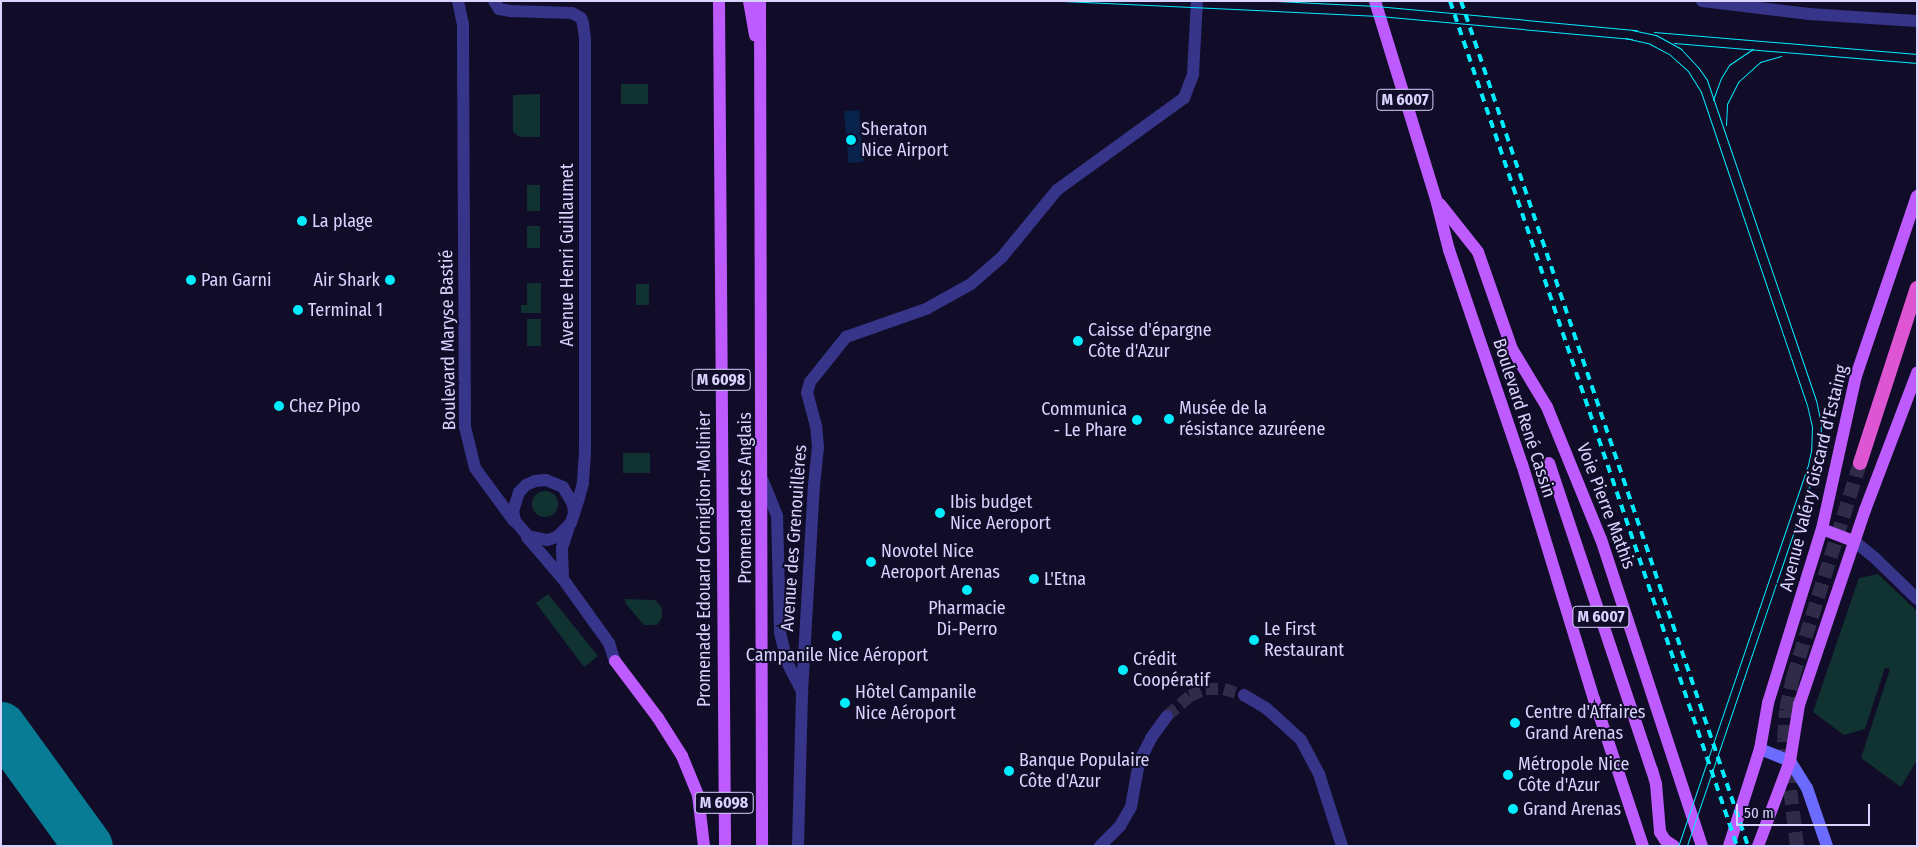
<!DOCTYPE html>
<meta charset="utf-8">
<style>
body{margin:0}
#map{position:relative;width:1918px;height:847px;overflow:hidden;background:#110d28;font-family:"Fira Sans Condensed",sans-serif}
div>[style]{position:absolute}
.green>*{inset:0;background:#103230;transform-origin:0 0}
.round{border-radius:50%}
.water>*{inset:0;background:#08234c;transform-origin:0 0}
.taxiway>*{height:49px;margin:-24.5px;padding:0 24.5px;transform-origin:24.5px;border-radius:24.5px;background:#087c94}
.minor-tunnel>*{height:12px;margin-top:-6px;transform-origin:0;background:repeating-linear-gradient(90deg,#2f2b48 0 12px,transparent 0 18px)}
.trunk-tunnel>*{height:14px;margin-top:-7px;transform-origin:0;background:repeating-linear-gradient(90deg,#2f2b48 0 14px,transparent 0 21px)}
.minor>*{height:12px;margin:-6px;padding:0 6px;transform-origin:6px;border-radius:6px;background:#36358a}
.secondary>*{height:12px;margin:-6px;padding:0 6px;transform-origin:6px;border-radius:6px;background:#6b6bff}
.primary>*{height:12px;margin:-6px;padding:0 6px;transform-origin:6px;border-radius:6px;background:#be5bff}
.trunk>*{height:14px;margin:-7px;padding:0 7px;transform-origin:7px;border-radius:7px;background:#de55d4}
.tram>*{height:1px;margin:-0.5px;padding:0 0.5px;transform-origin:0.5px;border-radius:0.5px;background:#00ecff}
.rail>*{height:4px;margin-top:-2px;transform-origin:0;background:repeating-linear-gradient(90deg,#00ecff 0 8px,transparent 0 14px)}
.dots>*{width:14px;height:14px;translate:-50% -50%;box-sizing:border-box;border:2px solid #110d28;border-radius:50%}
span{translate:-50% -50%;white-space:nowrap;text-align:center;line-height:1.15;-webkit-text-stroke:4px #110d28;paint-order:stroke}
.shield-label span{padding:1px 4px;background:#110d28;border:1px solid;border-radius:4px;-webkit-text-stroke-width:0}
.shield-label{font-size:16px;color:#d8d4ff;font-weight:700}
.poi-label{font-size:18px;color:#d8d4ff}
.left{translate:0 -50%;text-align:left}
.right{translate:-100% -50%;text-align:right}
.street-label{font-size:18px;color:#d8d4ff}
.frame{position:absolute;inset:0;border:2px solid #d8d4ff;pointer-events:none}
.scale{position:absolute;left:1736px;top:804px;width:134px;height:22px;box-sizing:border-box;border:2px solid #d8d4ff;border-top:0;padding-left:6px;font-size:15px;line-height:18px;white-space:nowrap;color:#d8d4ff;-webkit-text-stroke:4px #110d28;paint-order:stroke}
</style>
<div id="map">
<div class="green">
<div style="left:621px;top:84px;width:27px;height:20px"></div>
<div style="clip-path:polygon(540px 94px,540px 137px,520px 137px,513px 132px,513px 95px)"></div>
<div style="left:540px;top:185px;width:26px;height:13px;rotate:90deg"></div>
<div style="left:527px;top:226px;width:13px;height:22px"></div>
<div style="clip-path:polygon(527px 283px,541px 283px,541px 313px,521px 313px,521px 305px,527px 305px)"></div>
<div style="left:636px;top:284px;width:13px;height:21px"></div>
<div style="left:541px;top:319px;width:27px;height:14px;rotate:90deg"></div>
<div style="left:623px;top:453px;width:27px;height:20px"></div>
<div class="round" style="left:532px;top:491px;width:26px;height:26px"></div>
<div style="clip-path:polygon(1878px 574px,1917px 611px,1917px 760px,1901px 787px,1861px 758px,1890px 669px,1885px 668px,1865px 729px,1844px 735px,1813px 712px,1859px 578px)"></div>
<div style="clip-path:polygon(548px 594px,598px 656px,584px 667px,536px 603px)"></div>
<div style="clip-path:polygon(625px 599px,655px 600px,662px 608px,662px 618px,657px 625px,644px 625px,626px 604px)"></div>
</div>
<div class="water">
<div style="left:859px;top:110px;width:52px;height:15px;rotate:85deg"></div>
</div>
<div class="taxiway">
<div style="left:1px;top:726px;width:148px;rotate:54.1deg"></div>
</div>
<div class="minor-tunnel">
<div style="left:1167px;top:716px;width:30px;rotate:-41deg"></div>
<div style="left:1190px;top:696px;width:17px;rotate:-24deg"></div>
<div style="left:1206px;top:689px;width:18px"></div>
<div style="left:1224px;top:689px;width:21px;rotate:17deg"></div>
</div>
<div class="trunk-tunnel">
<div style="left:1797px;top:846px;width:108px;rotate:-96.9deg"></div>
<div style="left:1784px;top:739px;width:29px;rotate:-86deg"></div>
<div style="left:1786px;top:710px;width:34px;rotate:-78deg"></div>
<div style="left:1793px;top:677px;width:224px;rotate:-72.6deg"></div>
</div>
<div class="minor">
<div style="left:458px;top:1px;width:24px;rotate:78deg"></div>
<div style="left:463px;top:24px;width:24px;rotate:90deg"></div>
<div style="left:463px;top:48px;width:379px;rotate:89.7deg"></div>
<div style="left:465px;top:427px;width:42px;rotate:76.3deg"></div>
<div style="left:475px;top:468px;width:66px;rotate:53.7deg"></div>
<div style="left:494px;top:1px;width:9px;rotate:58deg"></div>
<div style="left:499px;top:9px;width:11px;rotate:10deg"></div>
<div style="left:510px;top:11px;width:62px;rotate:1.8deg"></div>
<div style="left:572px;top:13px;width:10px;rotate:29deg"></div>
<div style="left:581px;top:18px;width:5px;rotate:68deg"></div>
<div style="left:583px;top:23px;width:17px;rotate:83deg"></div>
<div style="left:585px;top:40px;width:412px;rotate:90deg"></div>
<div style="left:585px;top:452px;width:31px;rotate:94deg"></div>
<div style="left:583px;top:483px;width:16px;rotate:105deg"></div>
<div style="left:579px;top:498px;width:26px;rotate:108deg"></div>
<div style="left:571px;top:523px;width:20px;rotate:135deg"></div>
<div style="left:557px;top:537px;width:10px;rotate:163deg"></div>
<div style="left:547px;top:540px;width:19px;rotate:-168deg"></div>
<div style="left:528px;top:536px;width:20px;rotate:-131deg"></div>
<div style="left:515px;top:521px;width:10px;rotate:-101deg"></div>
<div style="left:513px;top:511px;width:20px;rotate:-72deg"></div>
<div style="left:519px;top:492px;width:10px;rotate:-45deg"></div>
<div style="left:526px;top:485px;width:10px;rotate:-24deg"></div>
<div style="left:535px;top:481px;width:11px;rotate:-5deg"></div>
<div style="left:546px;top:480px;width:18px;rotate:22deg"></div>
<div style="left:563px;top:487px;width:20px;rotate:60deg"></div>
<div style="left:573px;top:504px;width:10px;rotate:84deg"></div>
<div style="left:1702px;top:1px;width:108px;rotate:6.9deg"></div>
<div style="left:1809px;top:14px;width:108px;rotate:3.7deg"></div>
<div style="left:763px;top:481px;width:38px;rotate:68deg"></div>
<div style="left:777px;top:516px;width:117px;rotate:88.5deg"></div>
<div style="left:780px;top:633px;width:30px;rotate:76deg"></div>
<div style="left:787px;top:662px;width:34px;rotate:63deg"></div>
<div style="left:527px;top:537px;width:55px;rotate:49.4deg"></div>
<div style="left:563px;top:579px;width:79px;rotate:54.3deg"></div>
<div style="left:609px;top:643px;width:19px;rotate:72deg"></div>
<div style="left:1854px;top:541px;width:28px;rotate:39deg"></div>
<div style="left:1876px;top:559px;width:57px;rotate:44.3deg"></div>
<div style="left:563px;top:579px;width:31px;rotate:-92deg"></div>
<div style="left:562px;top:548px;width:22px;rotate:-72deg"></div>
<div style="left:1244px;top:695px;width:26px;rotate:31deg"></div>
<div style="left:1266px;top:708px;width:47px;rotate:42.4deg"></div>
<div style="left:1301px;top:740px;width:38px;rotate:62deg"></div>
<div style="left:1319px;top:774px;width:76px;rotate:72.3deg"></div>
<div style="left:798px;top:846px;width:154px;rotate:-88.5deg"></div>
<div style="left:802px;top:692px;width:207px;rotate:-86.7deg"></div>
<div style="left:814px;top:485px;width:38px;rotate:-84deg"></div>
<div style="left:818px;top:447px;width:21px;rotate:-95deg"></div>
<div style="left:816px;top:426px;width:34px;rotate:-105deg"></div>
<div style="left:807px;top:393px;width:11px;rotate:-75deg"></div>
<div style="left:810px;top:382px;width:58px;rotate:-51.3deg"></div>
<div style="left:846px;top:337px;width:85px;rotate:-19.3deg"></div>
<div style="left:926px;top:309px;width:51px;rotate:-29.1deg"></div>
<div style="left:971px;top:284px;width:41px;rotate:-41.1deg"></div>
<div style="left:1002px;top:257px;width:87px;rotate:-50.6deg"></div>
<div style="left:1057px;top:190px;width:157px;rotate:-35.9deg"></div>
<div style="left:1184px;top:98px;width:26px;rotate:-69deg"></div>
<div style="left:1193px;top:74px;width:73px;rotate:-86.9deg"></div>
<div style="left:1100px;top:846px;width:28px;rotate:-45deg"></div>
<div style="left:1120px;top:826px;width:22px;rotate:-60deg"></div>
<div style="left:1131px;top:807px;width:46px;rotate:-79.9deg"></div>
<div style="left:1139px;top:762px;width:27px;rotate:-63deg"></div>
<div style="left:1151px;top:738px;width:27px;rotate:-54deg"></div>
</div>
<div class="secondary">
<div style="left:1760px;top:749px;width:32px;rotate:22deg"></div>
<div style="left:1790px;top:761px;width:32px;rotate:58deg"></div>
<div style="left:1807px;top:788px;width:61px;rotate:71deg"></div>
</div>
<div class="primary">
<div style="left:719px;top:1px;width:845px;rotate:89.59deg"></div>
<div style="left:749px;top:1px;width:35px;rotate:80deg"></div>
<div style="left:760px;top:1px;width:845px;rotate:89.86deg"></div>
<div style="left:1375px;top:1px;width:207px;rotate:72.9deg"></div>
<div style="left:1436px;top:199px;width:53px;rotate:75.7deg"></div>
<div style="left:1449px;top:250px;width:226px;rotate:71.2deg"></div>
<div style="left:1522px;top:464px;width:246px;rotate:73deg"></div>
<div style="left:1594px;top:699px;width:155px;rotate:71.6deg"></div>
<div style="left:1440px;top:204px;width:61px;rotate:51.6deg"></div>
<div style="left:1478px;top:252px;width:103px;rotate:70.7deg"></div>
<div style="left:1512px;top:349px;width:68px;rotate:58.9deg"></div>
<div style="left:1547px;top:407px;width:143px;rotate:67.8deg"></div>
<div style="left:1601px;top:539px;width:323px;rotate:71.8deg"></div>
<div style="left:1549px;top:463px;width:324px;rotate:71.5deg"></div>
<div style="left:1652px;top:770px;width:15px;rotate:74deg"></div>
<div style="left:1656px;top:784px;width:48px;rotate:85.2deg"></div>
<div style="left:1660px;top:832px;width:9px;rotate:58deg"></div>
<div style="left:1665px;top:840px;width:11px;rotate:34deg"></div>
<div style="left:1822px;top:529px;width:34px;rotate:21deg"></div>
<div style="left:615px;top:661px;width:71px;rotate:53deg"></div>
<div style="left:658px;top:718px;width:45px;rotate:57.7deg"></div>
<div style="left:682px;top:756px;width:42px;rotate:67.7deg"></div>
<div style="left:698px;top:795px;width:51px;rotate:83.3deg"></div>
<div style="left:1729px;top:846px;width:102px;rotate:-72.3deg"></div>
<div style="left:1760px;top:749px;width:47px;rotate:-80.1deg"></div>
<div style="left:1768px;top:703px;width:182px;rotate:-72.8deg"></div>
<div style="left:1822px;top:529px;width:157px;rotate:-77.5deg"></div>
<div style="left:1856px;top:376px;width:190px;rotate:-71.3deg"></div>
<div style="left:1758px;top:846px;width:91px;rotate:-69.4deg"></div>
<div style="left:1790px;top:761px;width:57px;rotate:-80.9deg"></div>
<div style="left:1799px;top:705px;width:206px;rotate:-71.3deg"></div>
<div style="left:1865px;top:510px;width:147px;rotate:-69.2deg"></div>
</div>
<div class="trunk">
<div style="left:1860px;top:463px;width:184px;rotate:-72deg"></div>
</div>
<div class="tram">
<div style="left:1063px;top:1px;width:316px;rotate:2.7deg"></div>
<div style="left:1379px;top:16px;width:254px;rotate:5.2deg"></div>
<div style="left:1276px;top:1px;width:100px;rotate:2.9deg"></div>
<div style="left:1376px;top:6px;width:262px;rotate:5.3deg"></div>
<div style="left:1632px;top:30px;width:25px;rotate:12deg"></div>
<div style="left:1656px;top:35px;width:29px;rotate:29deg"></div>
<div style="left:1681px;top:49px;width:25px;rotate:47deg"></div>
<div style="left:1698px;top:67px;width:16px;rotate:55deg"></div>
<div style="left:1707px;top:80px;width:338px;rotate:71.2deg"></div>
<div style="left:1816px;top:400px;width:24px;rotate:78deg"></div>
<div style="left:1821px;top:423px;width:25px;rotate:92deg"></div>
<div style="left:1820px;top:448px;width:44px;rotate:105.9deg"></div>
<div style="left:1808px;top:490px;width:376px;rotate:108.8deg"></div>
<div style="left:1654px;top:32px;width:264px;rotate:4.8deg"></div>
<div style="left:1625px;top:38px;width:26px;rotate:13deg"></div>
<div style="left:1650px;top:44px;width:21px;rotate:28deg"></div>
<div style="left:1669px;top:54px;width:25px;rotate:42deg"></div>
<div style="left:1688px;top:71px;width:25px;rotate:58deg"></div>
<div style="left:1701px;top:92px;width:330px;rotate:71.3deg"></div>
<div style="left:1807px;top:405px;width:23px;rotate:77deg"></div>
<div style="left:1812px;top:427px;width:24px;rotate:92deg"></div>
<div style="left:1811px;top:451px;width:14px;rotate:102deg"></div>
<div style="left:1808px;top:465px;width:403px;rotate:108.8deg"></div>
<div style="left:1674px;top:43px;width:244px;rotate:4.7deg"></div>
<div style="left:1713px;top:100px;width:23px;rotate:-70deg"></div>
<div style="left:1721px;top:78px;width:15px;rotate:-58deg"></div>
<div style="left:1729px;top:65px;width:29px;rotate:-34deg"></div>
<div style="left:1726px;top:125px;width:21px;rotate:-87deg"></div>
<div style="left:1727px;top:104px;width:25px;rotate:-63deg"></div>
<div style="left:1738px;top:82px;width:30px;rotate:-42deg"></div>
<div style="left:1760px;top:62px;width:22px;rotate:-16deg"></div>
</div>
<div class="rail">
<div style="left:1450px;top:1px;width:892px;rotate:71.24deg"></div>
<div style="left:1461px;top:1px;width:892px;rotate:71.24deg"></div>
</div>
<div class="dots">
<div style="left:851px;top:140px;background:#00ecff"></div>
<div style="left:302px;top:221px;background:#00ecff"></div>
<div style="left:191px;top:280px;background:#00ecff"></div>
<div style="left:390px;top:280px;background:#00ecff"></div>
<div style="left:298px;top:310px;background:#00ecff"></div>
<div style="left:1078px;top:341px;background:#00ecff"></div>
<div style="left:279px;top:406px;background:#00ecff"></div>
<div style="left:1169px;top:419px;background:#00ecff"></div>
<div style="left:1137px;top:420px;background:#00ecff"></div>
<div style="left:940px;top:513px;background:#00ecff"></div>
<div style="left:871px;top:562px;background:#00ecff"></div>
<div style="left:1034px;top:579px;background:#00ecff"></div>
<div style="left:967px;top:590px;background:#00ecff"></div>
<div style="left:837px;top:636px;background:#00ecff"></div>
<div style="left:1254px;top:640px;background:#00ecff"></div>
<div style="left:1123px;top:670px;background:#00ecff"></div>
<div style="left:845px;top:703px;background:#00ecff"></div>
<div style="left:1515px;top:723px;background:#00ecff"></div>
<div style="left:1009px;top:771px;background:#00ecff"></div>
<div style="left:1508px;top:775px;background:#00ecff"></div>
<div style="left:1513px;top:809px;background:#00ecff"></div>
</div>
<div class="shield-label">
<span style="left:1405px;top:100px">M 6007</span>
<span style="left:721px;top:380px">M 6098</span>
<span style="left:1601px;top:617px">M 6007</span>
<span style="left:724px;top:803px">M 6098</span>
</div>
<div class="poi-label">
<span class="left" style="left:861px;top:140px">Sheraton<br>Nice Airport</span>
<span class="left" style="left:312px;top:221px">La plage</span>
<span class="left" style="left:201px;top:280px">Pan Garni</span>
<span class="right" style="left:380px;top:280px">Air Shark</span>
<span class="left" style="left:308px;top:310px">Terminal 1</span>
<span class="left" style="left:1088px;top:341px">Caisse d'épargne<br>Côte d'Azur</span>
<span class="left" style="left:289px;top:406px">Chez Pipo</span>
<span class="left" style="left:1179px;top:419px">Musée de la<br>résistance azuréene</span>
<span class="right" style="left:1127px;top:420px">Communica<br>- Le Phare</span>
<span class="left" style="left:950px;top:513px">Ibis budget<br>Nice Aeroport</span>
<span class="left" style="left:881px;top:562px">Novotel Nice<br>Aeroport Arenas</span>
<span class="left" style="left:1044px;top:579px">L'Etna</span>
<span style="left:967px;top:619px">Pharmacie<br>Di-Perro</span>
<span class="left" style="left:1264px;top:640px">Le First<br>Restaurant</span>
<span style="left:837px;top:655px">Campanile Nice Aéroport</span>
<span class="left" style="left:1133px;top:670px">Crédit<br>Coopératif</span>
<span class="left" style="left:855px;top:703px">Hôtel Campanile<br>Nice Aéroport</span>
<span class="left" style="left:1525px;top:723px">Centre d'Affaires<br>Grand Arenas</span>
<span class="left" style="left:1019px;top:771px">Banque Populaire<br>Côte d'Azur</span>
<span class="left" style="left:1518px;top:775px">Métropole Nice<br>Côte d'Azur</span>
<span class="left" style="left:1523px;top:809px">Grand Arenas</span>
</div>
<div class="street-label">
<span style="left:567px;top:255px;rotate:-90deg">Avenue Henri Guillaumet</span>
<span style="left:448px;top:340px;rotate:-91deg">Boulevard Maryse Bastié</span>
<span style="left:1524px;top:418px;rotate:72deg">Boulevard René Cassin</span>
<span style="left:1814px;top:478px;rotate:-76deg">Avenue Valéry Giscard d'Estaing</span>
<span style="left:745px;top:498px;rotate:-90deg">Promenade des Anglais</span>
<span style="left:1606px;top:506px;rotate:69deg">Voie Pierre Mathis</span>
<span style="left:794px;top:538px;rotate:-86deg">Avenue des Grenouillères</span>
<span style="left:704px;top:559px;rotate:-90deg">Promenade Edouard Corniglion-Molinier</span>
</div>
<div class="frame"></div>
<div class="scale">50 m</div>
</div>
